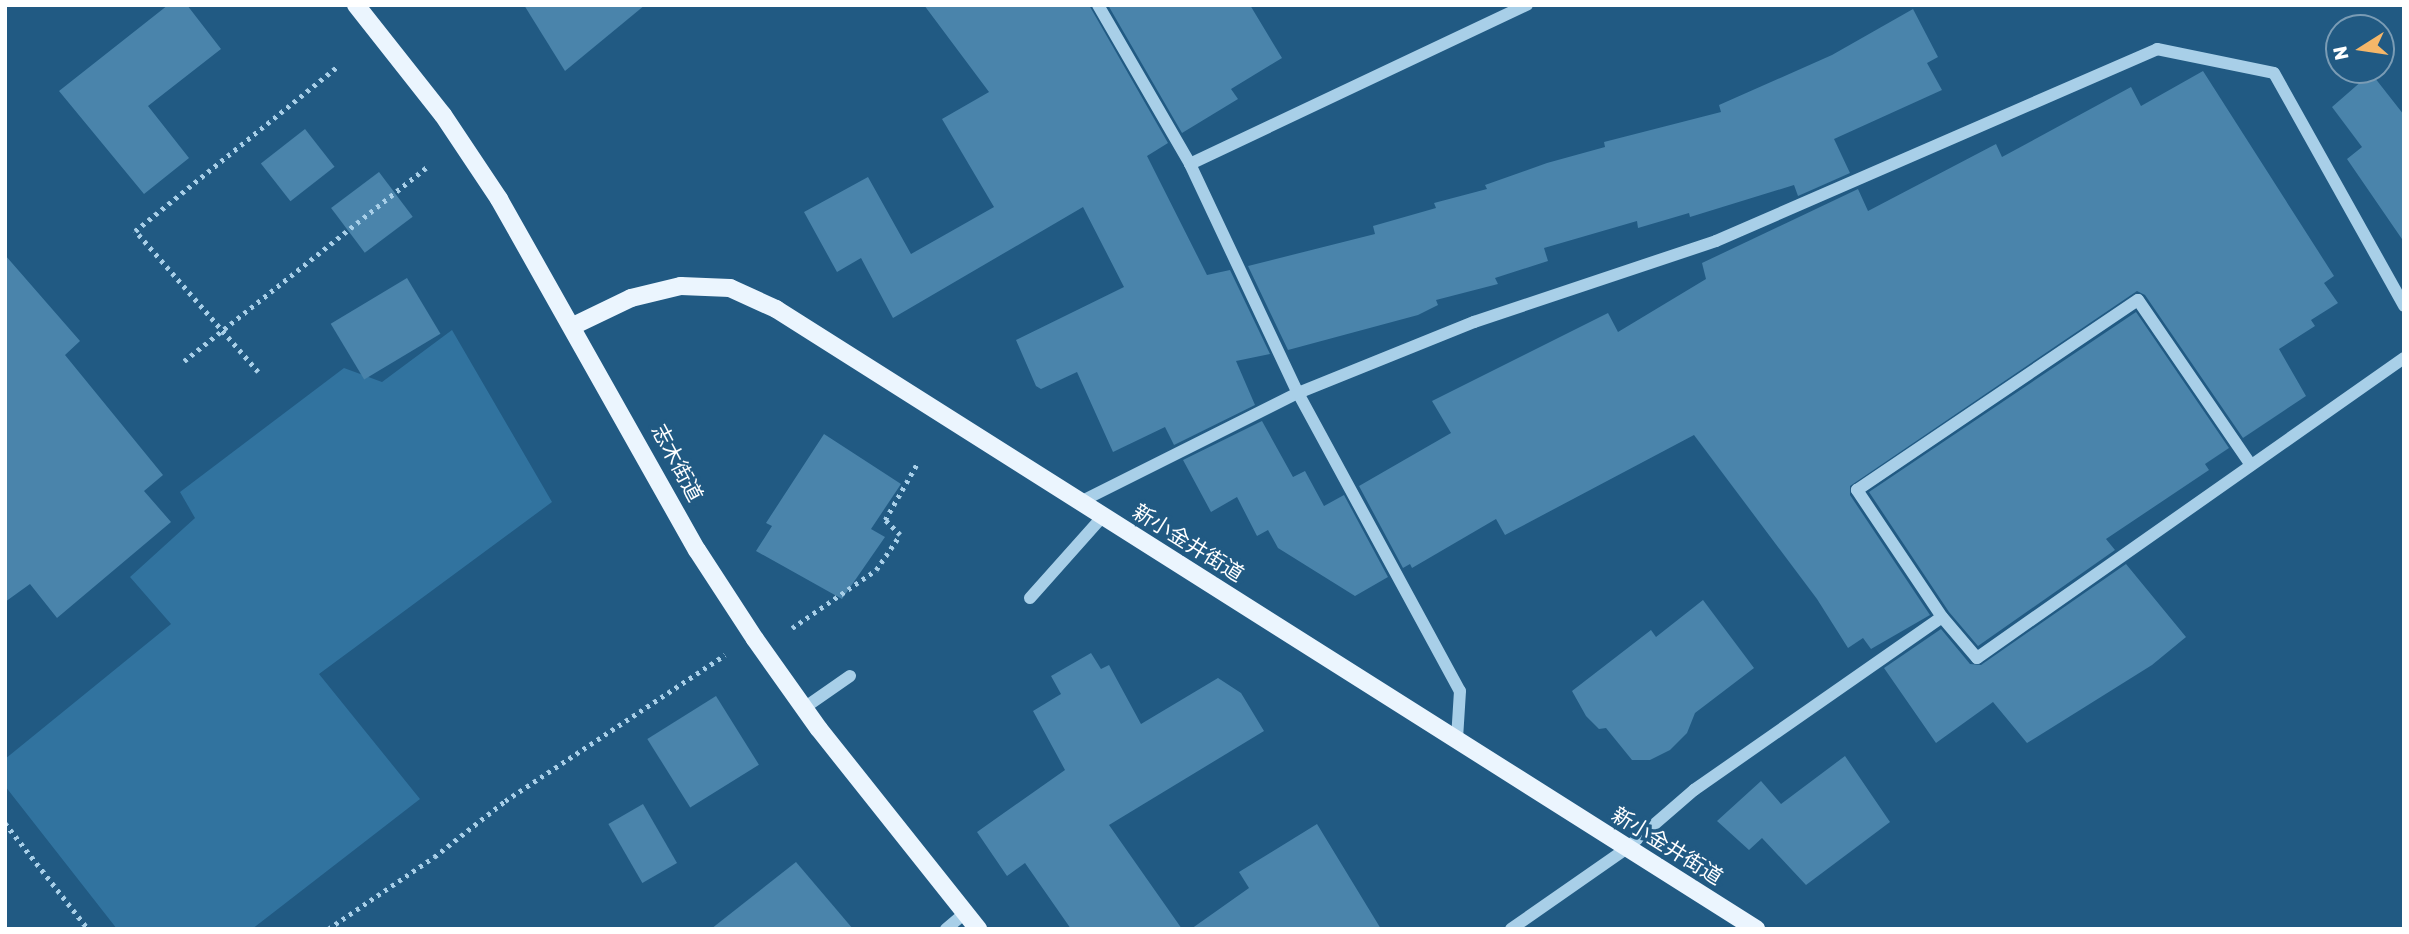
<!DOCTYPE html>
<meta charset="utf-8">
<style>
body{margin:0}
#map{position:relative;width:2409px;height:934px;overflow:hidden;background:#215a83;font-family:Rubik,"Noto Sans JP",sans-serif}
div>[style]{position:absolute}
.green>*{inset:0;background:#31739f}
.building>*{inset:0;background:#4a84ab;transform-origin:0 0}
.path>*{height:4.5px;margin-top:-2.25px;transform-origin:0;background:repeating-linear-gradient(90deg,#a8cfe8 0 3.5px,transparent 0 8.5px)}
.minor>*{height:12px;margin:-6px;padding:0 6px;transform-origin:6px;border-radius:6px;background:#a8cfe8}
.major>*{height:18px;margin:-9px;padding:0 9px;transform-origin:9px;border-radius:9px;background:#ebf5fe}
span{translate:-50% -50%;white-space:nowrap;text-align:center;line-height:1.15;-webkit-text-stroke:7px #215a83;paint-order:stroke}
.street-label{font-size:21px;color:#fff}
.frame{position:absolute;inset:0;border:7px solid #fff;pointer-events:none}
.north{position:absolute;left:2325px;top:14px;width:70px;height:70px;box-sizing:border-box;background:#215a83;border:2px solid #7a9cb5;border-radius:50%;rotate:258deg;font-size:19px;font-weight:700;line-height:28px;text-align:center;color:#fff}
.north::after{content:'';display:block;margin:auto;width:24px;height:32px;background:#f5b769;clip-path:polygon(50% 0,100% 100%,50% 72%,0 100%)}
</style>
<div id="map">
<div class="green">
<div style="clip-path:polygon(452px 330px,552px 502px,319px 674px,420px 799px,252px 929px,117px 929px,5px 786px,5px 759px,171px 624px,130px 577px,195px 518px,180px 492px,344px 368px,382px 382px)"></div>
</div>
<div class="building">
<div style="clip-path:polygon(168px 5px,187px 5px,221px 49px,148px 106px,189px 158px,144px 194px,59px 91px)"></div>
<div style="clip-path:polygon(524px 5px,645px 5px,565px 71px)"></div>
<div style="clip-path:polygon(924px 5px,1089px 5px,1168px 143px,1147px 156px,1207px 275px,1230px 270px,1270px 354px,1236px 361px,1255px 405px,1174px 445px,1165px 427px,1113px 452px,1077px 372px,1041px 389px,1036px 386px,1016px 340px,1124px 287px,1083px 207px,893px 318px,861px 258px,837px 272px,804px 212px,868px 177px,911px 254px,994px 207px,942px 119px,989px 92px)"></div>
<div style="clip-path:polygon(1108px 5px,1250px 5px,1282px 58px,1231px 89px,1238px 99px,1182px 133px)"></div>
<div style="clip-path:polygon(1913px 9px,1938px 57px,1927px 63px,1942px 90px,1834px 139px,1850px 173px,1798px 196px,1794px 185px,1690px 217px,1689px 213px,1638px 228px,1637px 221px,1544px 248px,1548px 261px,1495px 278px,1498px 284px,1436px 300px,1438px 305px,1418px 315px,1288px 350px,1248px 266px,1375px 234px,1373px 226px,1436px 208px,1434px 203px,1487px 189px,1485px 185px,1547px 163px,1605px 147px,1604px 142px,1721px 112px,1719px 105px,1832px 55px)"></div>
<div style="clip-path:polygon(2203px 71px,2334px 276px,2324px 283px,2338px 303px,2311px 320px,2315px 326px,2279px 349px,2306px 396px,2243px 438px,2145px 295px,2137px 291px,1850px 486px,1850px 495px,1930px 615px,1871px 649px,1863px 638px,1848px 648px,1817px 599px,1694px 435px,1505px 535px,1496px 519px,1412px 568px,1410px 564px,1403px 568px,1359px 486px,1451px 433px,1432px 401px,1608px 313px,1618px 332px,1706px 279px,1702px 263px,1858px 189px,1868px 211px,1996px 144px,2002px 157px,2131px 87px,2141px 106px)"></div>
<div style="clip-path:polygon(2371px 73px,2404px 115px,2404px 242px,2347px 159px,2362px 147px,2332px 107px)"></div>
<div style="left:305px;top:129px;width:48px;height:56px;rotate:52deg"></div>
<div style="left:379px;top:172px;width:56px;height:60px;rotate:53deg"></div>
<div style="clip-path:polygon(5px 255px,80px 341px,65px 355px,163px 475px,144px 491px,171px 522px,57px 618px,30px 584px,5px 602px)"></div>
<div style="left:407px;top:278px;width:65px;height:89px;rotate:59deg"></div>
<div style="clip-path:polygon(2136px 312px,2229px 448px,2205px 464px,2209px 470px,2106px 539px,2115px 550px,1978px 646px,1949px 612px,1869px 492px)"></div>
<div style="clip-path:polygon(1262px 421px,1293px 477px,1305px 471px,1324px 506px,1344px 495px,1388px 577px,1355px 596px,1278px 548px,1268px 530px,1257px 536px,1237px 497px,1211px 512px,1183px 460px)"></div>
<div style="clip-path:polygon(824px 434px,901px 484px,871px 529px,885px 537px,842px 599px,756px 551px,772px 526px,766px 523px)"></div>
<div style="clip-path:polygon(2126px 564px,2186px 637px,2152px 665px,2027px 743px,1993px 702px,1936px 743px,1884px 668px,1941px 629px,1970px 664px,1981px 665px)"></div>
<div style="clip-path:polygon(1703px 600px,1754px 668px,1695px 713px,1687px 733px,1670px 750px,1650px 760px,1632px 760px,1606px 728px,1599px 729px,1586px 716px,1572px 691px,1651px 630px,1656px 637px)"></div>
<div style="clip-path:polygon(1091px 653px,1101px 669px,1109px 665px,1141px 724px,1218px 678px,1241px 693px,1264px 731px,1109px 825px,1182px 929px,1071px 929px,1025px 863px,1007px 876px,977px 832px,1065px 770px,1033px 711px,1061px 694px,1051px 676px)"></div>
<div style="left:716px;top:696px;width:81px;height:81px;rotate:58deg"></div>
<div style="clip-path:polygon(1845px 756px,1890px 822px,1806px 885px,1762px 838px,1749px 850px,1717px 821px,1761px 781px,1781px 804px)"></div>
<div style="left:643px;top:804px;width:68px;height:40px;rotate:60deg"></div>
<div style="clip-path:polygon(1317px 824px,1381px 929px,1191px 929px,1249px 888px,1239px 872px)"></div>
<div style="clip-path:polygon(796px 862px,853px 929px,711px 929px)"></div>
</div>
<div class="path">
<div style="left:184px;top:361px;width:310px;rotate:-38.6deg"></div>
<div style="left:258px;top:372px;width:187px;rotate:-131.1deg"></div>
<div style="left:135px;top:231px;width:262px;rotate:-39.1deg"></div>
<div style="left:792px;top:628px;width:102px;rotate:-34.6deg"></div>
<div style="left:876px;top:570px;width:42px;rotate:-55.6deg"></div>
<div style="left:900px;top:535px;width:21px;rotate:-135deg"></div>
<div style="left:885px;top:520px;width:64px;rotate:-60.3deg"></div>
<div style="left:5px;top:823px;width:135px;rotate:51.9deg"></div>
<div style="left:328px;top:929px;width:128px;rotate:-34.2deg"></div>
<div style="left:434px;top:857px;width:90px;rotate:-38.3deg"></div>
<div style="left:505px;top:801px;width:264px;rotate:-33.6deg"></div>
</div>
<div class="minor">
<div style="left:1098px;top:5px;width:184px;rotate:59.9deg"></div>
<div style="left:1190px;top:164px;width:253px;rotate:64.8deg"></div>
<div style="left:1298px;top:393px;width:339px;rotate:61.5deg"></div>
<div style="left:1460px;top:691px;width:48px;rotate:93.6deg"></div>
<div style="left:1190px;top:164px;width:373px;rotate:-25.3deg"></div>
<div style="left:1080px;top:502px;width:244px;rotate:-26.6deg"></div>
<div style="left:1298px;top:393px;width:190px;rotate:-22deg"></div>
<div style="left:1474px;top:322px;width:255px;rotate:-18.5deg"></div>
<div style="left:1716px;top:241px;width:481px;rotate:-23.5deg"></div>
<div style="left:2157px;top:49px;width:119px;rotate:11.6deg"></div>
<div style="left:2274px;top:73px;width:267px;rotate:60.8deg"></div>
<div style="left:1030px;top:598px;width:110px;rotate:-48.3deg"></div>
<div style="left:1942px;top:617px;width:54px;rotate:49.5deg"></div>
<div style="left:1977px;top:658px;width:522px;rotate:-35.09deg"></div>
<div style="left:804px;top:708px;width:56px;rotate:-34.8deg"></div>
<div style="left:946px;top:929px;width:25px;rotate:-40deg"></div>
<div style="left:1511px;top:929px;width:141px;rotate:-34.9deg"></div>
<div style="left:1627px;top:848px;width:89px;rotate:-40.9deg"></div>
<div style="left:1694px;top:790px;width:302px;rotate:-34.9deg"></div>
<div style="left:1942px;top:617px;width:153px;rotate:-123.8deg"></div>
<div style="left:1857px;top:490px;width:339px;rotate:-34.1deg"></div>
<div style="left:2138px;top:300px;width:200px;rotate:55.6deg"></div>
</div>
<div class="major">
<div style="left:356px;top:5px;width:140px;rotate:51.7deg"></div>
<div style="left:443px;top:115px;width:101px;rotate:56.3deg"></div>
<div style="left:499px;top:199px;width:403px;rotate:60.6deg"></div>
<div style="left:697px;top:550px;width:106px;rotate:56.9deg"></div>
<div style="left:755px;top:639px;width:110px;rotate:54.6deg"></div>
<div style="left:819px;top:729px;width:256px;rotate:51.5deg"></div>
<div style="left:575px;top:325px;width:62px;rotate:-25.7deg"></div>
<div style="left:631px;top:298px;width:51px;rotate:-13.5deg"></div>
<div style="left:681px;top:286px;width:49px;rotate:2.3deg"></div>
<div style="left:730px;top:288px;width:51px;rotate:24.5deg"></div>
<div style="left:776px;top:309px;width:1160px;rotate:32.32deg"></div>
</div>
<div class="street-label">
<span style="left:677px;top:463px;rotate:62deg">志木街道</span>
<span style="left:1188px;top:543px;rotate:32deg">新小金井街道</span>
<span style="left:1667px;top:846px;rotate:32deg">新小金井街道</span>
</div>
<div class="frame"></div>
<div class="north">N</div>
</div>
